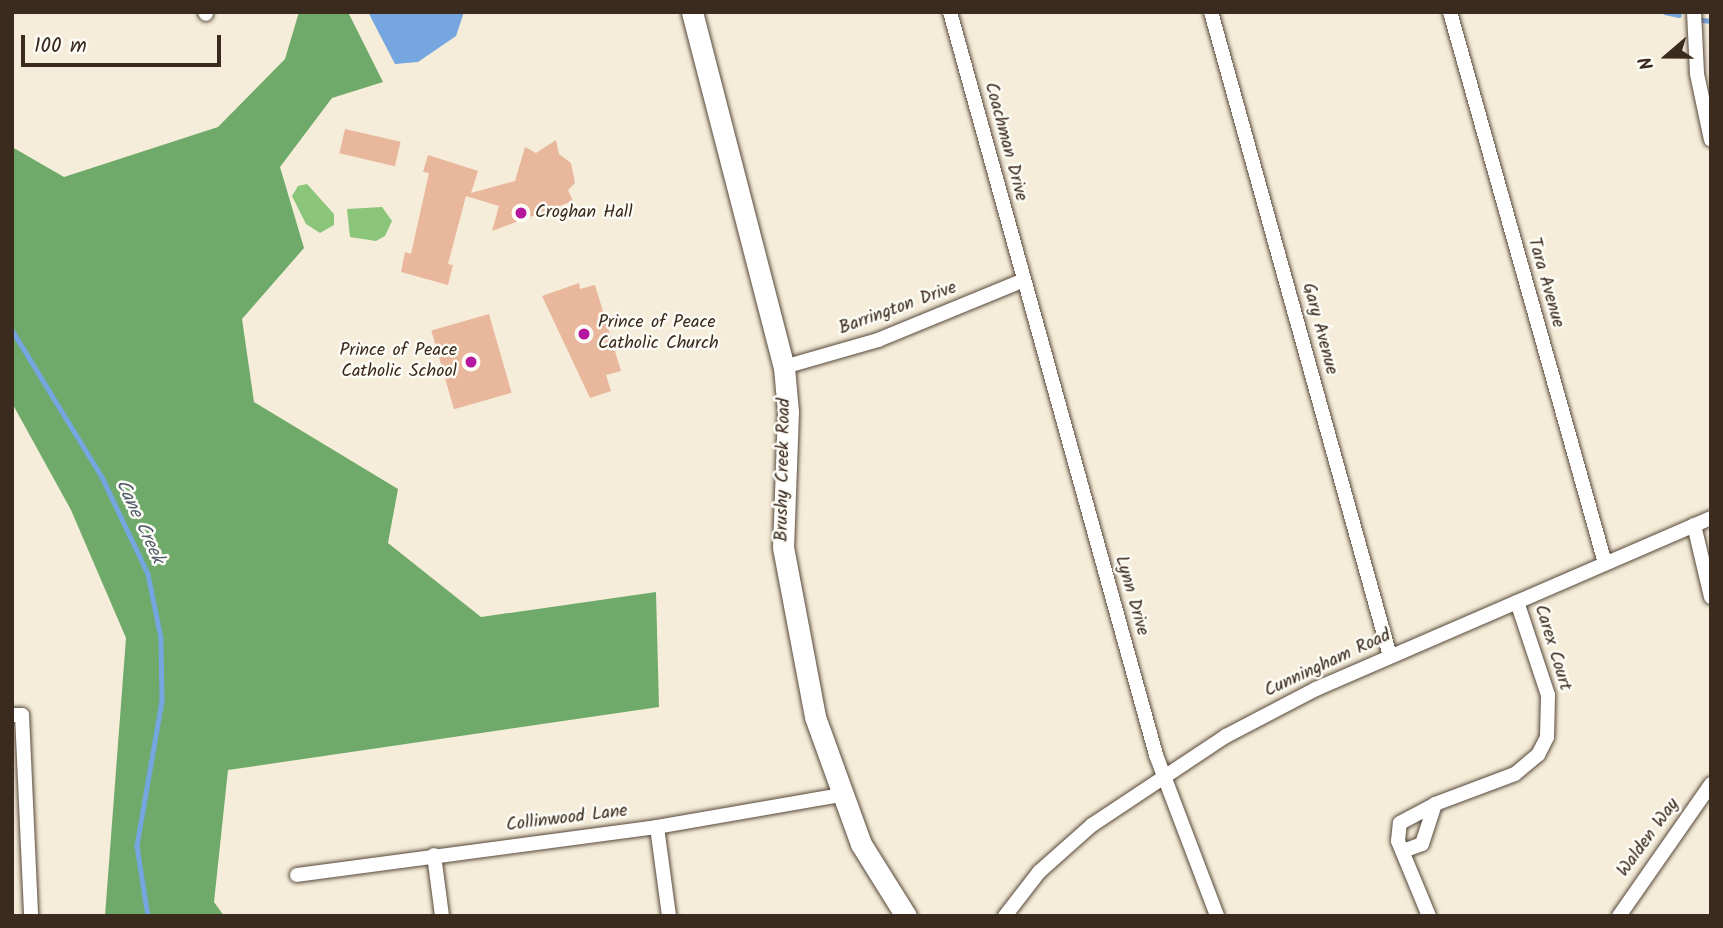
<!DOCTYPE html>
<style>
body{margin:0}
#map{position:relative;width:1723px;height:928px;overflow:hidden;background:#f5edd9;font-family:Kalam,sans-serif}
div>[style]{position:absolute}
.green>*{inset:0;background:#8ac57a}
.forest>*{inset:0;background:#6faa6a}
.water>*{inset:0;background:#75a6df}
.stream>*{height:4.5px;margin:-2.25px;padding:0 2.25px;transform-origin:2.25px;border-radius:2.25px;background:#75a6df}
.building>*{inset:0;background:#e8b79c;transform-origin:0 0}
.roads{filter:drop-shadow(0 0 2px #57473a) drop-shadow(0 0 2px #57473a)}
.street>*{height:14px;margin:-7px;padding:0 7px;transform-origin:7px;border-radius:7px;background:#fff}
.secondary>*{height:21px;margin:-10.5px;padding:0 10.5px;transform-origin:10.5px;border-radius:10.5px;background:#fff}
.dots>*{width:19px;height:19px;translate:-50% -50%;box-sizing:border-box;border:4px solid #fdfcf7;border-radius:50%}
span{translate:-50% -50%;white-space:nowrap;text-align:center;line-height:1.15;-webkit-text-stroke:5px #fdfcf7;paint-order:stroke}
.street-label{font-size:18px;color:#3b2a1e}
.poi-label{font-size:18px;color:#3b2a1e}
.left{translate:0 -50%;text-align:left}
.right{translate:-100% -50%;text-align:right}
.water-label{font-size:19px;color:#525c6b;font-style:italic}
.frame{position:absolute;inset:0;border:14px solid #3b2a1e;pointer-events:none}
.north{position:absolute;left:1632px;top:21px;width:70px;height:70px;-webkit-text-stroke:5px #fdfcf7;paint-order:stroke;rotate:250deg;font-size:19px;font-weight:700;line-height:28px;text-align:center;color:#3b2a1e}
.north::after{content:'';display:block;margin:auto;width:24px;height:32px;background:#3b2a1e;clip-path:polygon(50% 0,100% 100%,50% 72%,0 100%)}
.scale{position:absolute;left:21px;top:35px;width:200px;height:32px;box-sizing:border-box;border:4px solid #3b2a1e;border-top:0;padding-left:9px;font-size:21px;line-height:24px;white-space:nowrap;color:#3b2a1e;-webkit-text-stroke:5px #fdfcf7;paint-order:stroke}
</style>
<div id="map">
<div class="green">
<div style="clip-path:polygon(307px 184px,334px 214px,334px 225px,320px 233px,306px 224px,292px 196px,298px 186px)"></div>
<div style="clip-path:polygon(382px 207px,392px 221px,385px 236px,376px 241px,350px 237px,347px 209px)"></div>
</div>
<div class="forest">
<div style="clip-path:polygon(299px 12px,348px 12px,383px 82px,332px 98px,280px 167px,304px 248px,242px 319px,254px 402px,398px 489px,388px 543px,481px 617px,656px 592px,659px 707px,228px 770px,214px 902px,224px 916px,105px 916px,126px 638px,71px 510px,12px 403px,12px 147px,64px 177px,218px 127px,285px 59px)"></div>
</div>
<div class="water">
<div style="clip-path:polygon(368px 12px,464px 12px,456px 36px,418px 62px,395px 64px)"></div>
</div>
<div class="stream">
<div style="left:1665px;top:12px;width:14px;rotate:12deg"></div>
<div style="left:1702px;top:20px;width:9px;rotate:6deg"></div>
<div style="left:12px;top:330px;width:172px;rotate:58.5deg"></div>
<div style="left:102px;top:477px;width:107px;rotate:64.6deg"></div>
<div style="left:148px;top:574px;width:65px;rotate:78.5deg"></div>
<div style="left:161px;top:638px;width:63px;rotate:89.1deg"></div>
<div style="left:162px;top:701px;width:147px;rotate:99.8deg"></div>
<div style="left:137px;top:846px;width:71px;rotate:81.1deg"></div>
</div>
<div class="building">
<div style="left:345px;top:129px;width:57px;height:25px;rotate:13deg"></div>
<div style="clip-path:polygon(556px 140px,559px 154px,571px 163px,575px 183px,568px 190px,573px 201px,492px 231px,499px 206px,466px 196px,448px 264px,453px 265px,448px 285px,401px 272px,405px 252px,411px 254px,429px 173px,423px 172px,428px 155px,478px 171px,471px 193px,515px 181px,525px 147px,536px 153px)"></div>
<div style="clip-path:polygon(579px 283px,580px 289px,595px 285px,621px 371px,606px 375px,611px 391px,590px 398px,542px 296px)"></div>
<div style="left:489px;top:314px;width:82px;height:60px;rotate:74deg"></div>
</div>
<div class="roads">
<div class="street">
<div style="left:205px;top:12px;width:2px;rotate:63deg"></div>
<div style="left:950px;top:12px;width:771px;rotate:74.5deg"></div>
<div style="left:1156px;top:755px;width:172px;rotate:69.2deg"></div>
<div style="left:1211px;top:12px;width:668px;rotate:74.47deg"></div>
<div style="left:1450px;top:12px;width:572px;rotate:74.29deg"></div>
<div style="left:1694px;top:12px;width:62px;rotate:87.2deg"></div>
<div style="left:1697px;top:74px;width:67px;rotate:78deg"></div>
<div style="left:784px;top:367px;width:98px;rotate:-16deg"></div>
<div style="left:878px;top:340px;width:156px;rotate:-22.3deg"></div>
<div style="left:1694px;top:525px;width:74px;rotate:76.7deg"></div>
<div style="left:12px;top:715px;width:10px"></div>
<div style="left:22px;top:715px;width:201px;rotate:87.4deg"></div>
<div style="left:657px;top:827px;width:90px;rotate:82.3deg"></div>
<div style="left:1403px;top:851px;width:20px;rotate:-20deg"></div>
<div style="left:1422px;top:844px;width:42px;rotate:-72deg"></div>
<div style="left:434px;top:855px;width:62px;rotate:82.5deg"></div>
<div style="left:297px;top:875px;width:363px;rotate:-7.6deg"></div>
<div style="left:657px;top:827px;width:186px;rotate:-9.9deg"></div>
<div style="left:1005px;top:916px;width:56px;rotate:-52.3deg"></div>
<div style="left:1039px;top:872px;width:71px;rotate:-41.6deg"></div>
<div style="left:1092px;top:825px;width:161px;rotate:-33.6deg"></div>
<div style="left:1226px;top:736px;width:102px;rotate:-27.6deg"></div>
<div style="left:1316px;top:689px;width:430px;rotate:-23.4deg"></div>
<div style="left:1429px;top:916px;width:81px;rotate:-112.5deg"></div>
<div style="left:1398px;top:841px;width:18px;rotate:-84deg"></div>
<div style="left:1400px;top:823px;width:40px;rotate:-28deg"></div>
<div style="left:1435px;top:804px;width:85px;rotate:-20.6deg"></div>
<div style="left:1515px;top:774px;width:30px;rotate:-40deg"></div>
<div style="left:1538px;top:755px;width:20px;rotate:-63deg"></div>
<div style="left:1547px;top:737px;width:42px;rotate:-88.6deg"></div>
<div style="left:1548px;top:695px;width:98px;rotate:-108.4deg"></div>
<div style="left:1619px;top:916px;width:161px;rotate:-55.1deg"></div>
</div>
<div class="secondary">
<div style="left:692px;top:12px;width:367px;rotate:75.5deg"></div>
<div style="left:784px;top:367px;width:45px;rotate:84.9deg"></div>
<div style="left:788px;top:412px;width:135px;rotate:92.1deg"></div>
<div style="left:783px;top:547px;width:173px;rotate:79.3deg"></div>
<div style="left:815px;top:717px;width:135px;rotate:70.1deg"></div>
<div style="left:861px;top:844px;width:85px;rotate:58deg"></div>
</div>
</div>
<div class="dots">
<div style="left:521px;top:213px;background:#b5179e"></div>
<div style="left:584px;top:334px;background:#b5179e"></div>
<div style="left:471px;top:362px;background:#b5179e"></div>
</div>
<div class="street-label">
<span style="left:1005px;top:142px;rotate:75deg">Coachman Drive</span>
<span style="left:1545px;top:283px;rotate:74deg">Tara Avenue</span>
<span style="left:898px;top:309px;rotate:-20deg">Barrington Drive</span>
<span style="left:1319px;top:329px;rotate:75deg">Gary Avenue</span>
<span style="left:784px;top:470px;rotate:-89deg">Brushy Creek Road</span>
<span style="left:1131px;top:596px;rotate:74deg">Lynn Drive</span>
<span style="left:1552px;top:648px;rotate:73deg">Carex Court</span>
<span style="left:1328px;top:664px;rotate:-25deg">Cunningham Road</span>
<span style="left:567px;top:819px;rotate:-7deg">Collinwood Lane</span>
<span style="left:1649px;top:838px;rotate:-54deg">Walden Way</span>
</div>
<div class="poi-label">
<span class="left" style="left:535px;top:213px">Croghan Hall</span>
<span class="left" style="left:598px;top:334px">Prince of Peace<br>Catholic Church</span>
<span class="right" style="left:457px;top:362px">Prince of Peace<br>Catholic School</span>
</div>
<div class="water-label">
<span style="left:139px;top:522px;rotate:65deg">Cane Creek</span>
</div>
<div class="frame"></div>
<div class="north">N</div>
<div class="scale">100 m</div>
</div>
